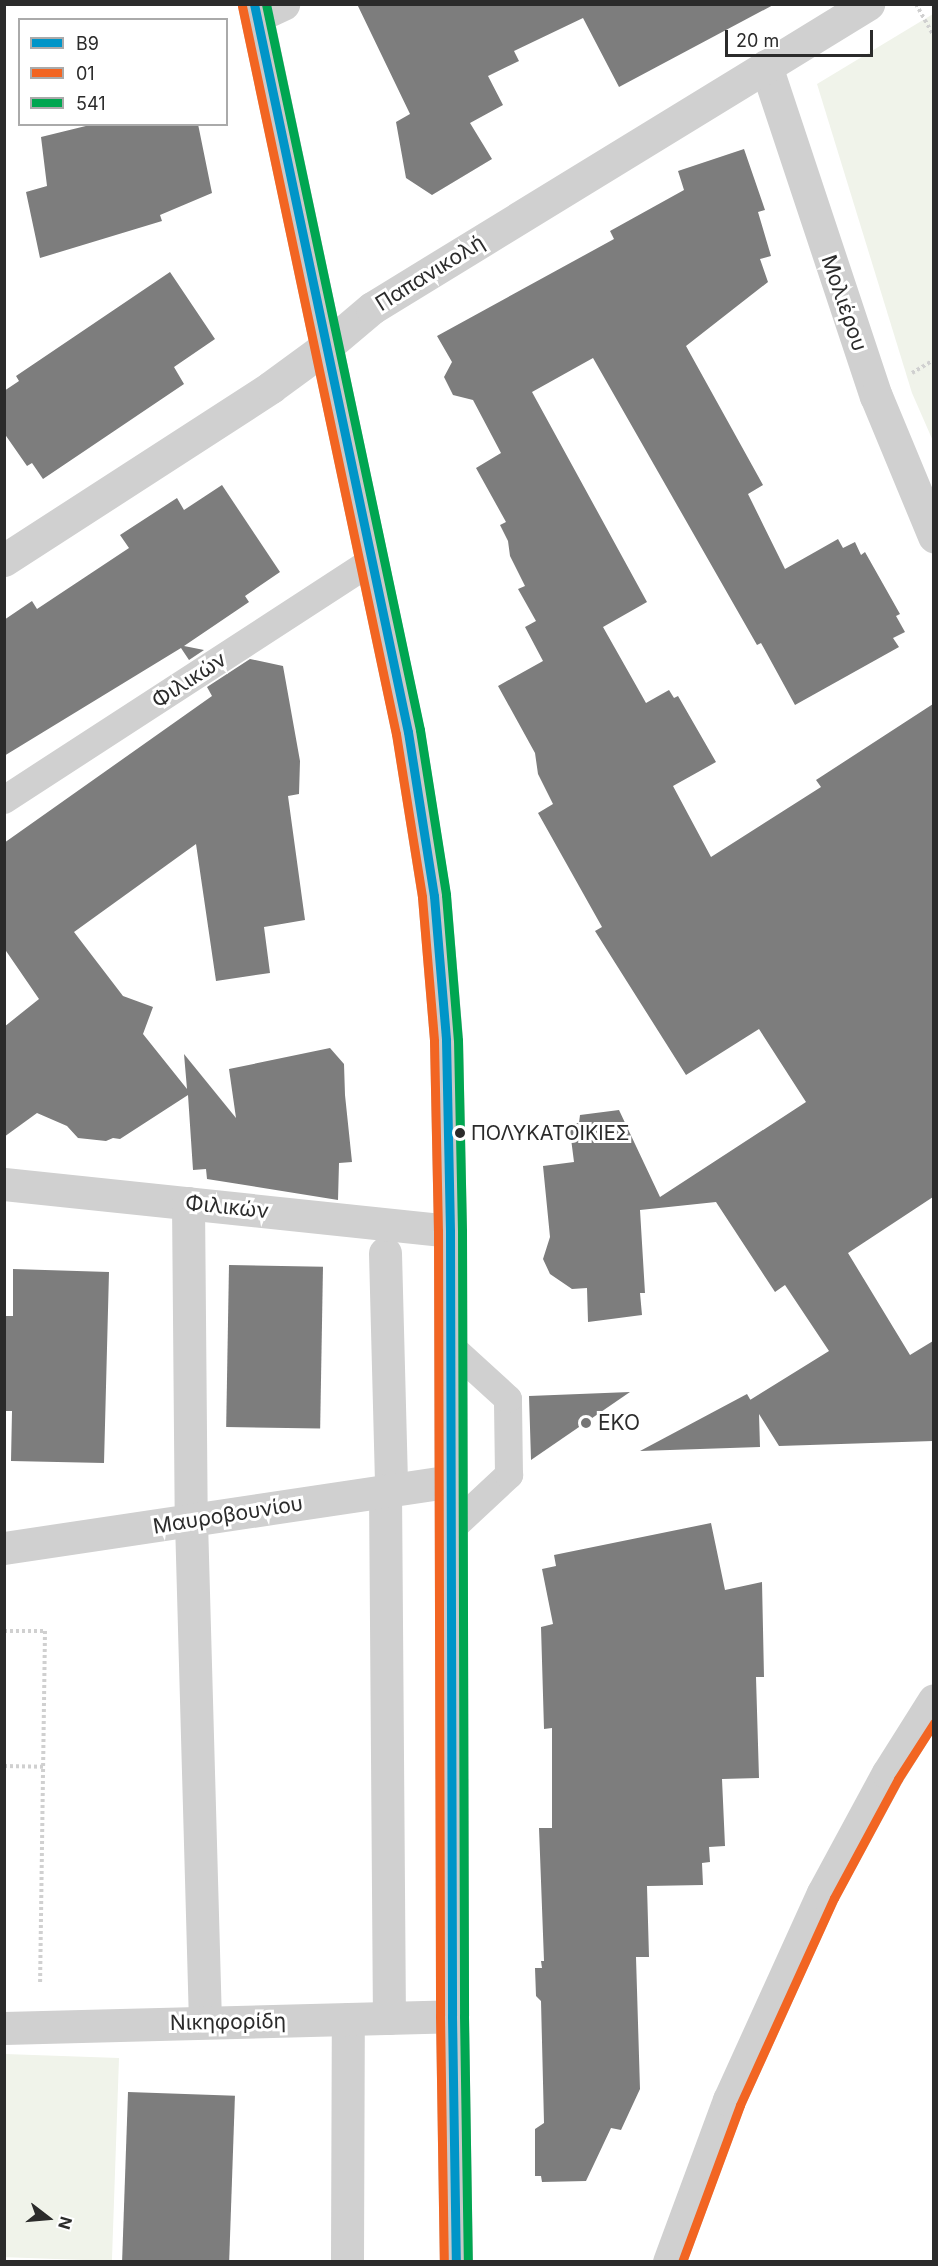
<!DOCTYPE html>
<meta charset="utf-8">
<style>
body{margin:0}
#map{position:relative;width:938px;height:2266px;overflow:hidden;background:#fff;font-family:Inter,sans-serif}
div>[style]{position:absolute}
.green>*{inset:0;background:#f0f3ea;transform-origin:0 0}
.building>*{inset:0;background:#7d7d7d;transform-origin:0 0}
.path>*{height:4px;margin-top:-2px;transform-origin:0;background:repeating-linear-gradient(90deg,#d0d0d0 0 3px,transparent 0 6px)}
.service>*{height:28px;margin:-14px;padding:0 14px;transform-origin:14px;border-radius:14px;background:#d0d0d0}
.pedestrian>*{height:33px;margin:-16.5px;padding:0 16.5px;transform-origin:16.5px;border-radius:16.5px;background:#d0d0d0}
.minor>*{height:33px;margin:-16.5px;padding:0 16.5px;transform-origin:16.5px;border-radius:16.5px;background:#d0d0d0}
.tertiary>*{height:33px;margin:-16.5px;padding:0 16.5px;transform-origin:16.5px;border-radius:16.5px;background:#d0d0d0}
.secondary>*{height:33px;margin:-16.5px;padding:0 16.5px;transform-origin:16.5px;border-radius:16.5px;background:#c9c9c9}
.bus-1>*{height:9px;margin:-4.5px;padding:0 4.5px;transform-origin:4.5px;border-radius:4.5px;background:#0095c8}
.bus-2>*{height:9px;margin:-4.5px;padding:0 4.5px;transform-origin:4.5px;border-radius:4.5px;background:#f26522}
.bus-3>*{height:9px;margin:-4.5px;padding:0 4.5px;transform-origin:4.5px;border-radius:4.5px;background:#00a651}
.dots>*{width:16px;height:16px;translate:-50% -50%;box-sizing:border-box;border:3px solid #fff;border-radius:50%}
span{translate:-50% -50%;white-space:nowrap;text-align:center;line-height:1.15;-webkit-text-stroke:6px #fff;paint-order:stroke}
.bus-label{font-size:20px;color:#2b2b2b}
.left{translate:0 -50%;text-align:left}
.street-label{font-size:21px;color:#2b2b2b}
.poi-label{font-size:21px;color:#2b2b2b}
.frame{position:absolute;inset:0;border:6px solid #2b2b2b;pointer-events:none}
.legend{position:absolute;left:18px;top:18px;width:210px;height:108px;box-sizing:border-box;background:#fff;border:2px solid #aaa;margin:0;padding:8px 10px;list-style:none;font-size:18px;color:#2b2b2b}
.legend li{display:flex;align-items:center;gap:12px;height:30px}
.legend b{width:30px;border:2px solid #aaa}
.north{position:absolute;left:18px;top:2188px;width:60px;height:60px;-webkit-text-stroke:4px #fff;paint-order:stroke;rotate:106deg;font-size:16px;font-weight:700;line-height:24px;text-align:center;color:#2b2b2b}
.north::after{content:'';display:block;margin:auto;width:21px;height:27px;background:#2b2b2b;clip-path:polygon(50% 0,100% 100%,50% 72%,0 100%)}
.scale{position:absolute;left:725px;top:30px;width:148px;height:27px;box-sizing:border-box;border:3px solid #2b2b2b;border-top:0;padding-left:8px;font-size:18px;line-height:21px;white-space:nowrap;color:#2b2b2b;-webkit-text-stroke:4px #fff;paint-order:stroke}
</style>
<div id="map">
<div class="green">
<div style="clip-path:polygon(933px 14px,933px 441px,912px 393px,817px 84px)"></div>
<div style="left:119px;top:2058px;width:203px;height:114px;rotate:92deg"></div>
</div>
<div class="building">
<div style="clip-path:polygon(357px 4px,775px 4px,619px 87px,583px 18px,514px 51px,519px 61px,488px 76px,503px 105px,470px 123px,492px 159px,432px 195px,406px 178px,396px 122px,410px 114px)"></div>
<div style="clip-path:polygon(94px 124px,198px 124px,212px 193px,160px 215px,162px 221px,40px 258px,26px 192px,47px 186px,41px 137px)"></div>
<div style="clip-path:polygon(744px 149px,765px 210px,758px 212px,771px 256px,760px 259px,768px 282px,686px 346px,763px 485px,748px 494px,785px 569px,838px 539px,843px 548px,855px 542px,861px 555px,865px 552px,900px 614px,896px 616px,905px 632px,893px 638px,899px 647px,795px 705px,761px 643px,757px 645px,593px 358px,532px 392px,647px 602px,603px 627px,646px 703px,669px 690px,674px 698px,678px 696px,716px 762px,673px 786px,711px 857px,821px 787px,816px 780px,933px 704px,933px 1197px,848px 1253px,910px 1355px,933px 1341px,933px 1441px,779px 1446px,759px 1414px,760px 1447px,640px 1451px,747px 1394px,758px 1413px,750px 1400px,829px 1351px,785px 1285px,775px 1292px,716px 1202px,640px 1210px,645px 1293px,640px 1293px,642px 1315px,588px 1322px,587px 1288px,572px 1289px,550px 1274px,543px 1259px,550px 1237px,543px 1166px,574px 1162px,569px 1123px,579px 1123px,580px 1115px,619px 1110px,660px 1197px,806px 1102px,759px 1029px,686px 1075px,595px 931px,602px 927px,538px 813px,553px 804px,538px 774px,535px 753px,498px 686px,543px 661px,525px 627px,536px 621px,518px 589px,525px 586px,510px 556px,508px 541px,500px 525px,506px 522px,476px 468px,501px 453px,473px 400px,453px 395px,444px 377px,452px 362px,437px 336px,614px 239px,610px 231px,684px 190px,678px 171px)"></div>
<div style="clip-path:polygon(170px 272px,215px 339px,174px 367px,184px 384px,43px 479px,32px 463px,27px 466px,4px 433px,4px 391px,19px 381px,16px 376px)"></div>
<div style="clip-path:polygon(222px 485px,280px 572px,245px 596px,249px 602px,184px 646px,204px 650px,189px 660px,181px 648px,4px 756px,4px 620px,32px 601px,37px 609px,129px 548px,120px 535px,177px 498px,184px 510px)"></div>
<div style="clip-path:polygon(250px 659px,283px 666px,300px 761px,299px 794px,288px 796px,305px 920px,264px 927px,270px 973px,216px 981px,196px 844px,74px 932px,123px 996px,153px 1007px,143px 1034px,187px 1089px,184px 1054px,236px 1118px,229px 1069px,330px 1048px,344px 1064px,345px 1095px,352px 1162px,339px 1163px,338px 1200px,207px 1179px,206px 1169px,193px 1170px,188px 1095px,120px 1139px,113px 1138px,106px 1141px,78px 1138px,67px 1126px,37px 1113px,4px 1137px,4px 1027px,39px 999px,4px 948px,4px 843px,212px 696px,207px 687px)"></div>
<div style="left:229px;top:1265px;width:94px;height:162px;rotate:1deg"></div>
<div style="clip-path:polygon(13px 1269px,109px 1272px,104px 1463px,11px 1461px,12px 1411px,4px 1411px,4px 1316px,13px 1316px)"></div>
<div style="clip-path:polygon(630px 1392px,531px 1460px,529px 1396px)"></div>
<div style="clip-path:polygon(711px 1523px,725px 1590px,762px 1582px,764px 1677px,756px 1677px,759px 1778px,722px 1779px,725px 1846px,709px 1847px,710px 1862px,702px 1863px,703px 1885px,647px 1886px,649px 1957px,636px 1957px,640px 2089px,621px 2130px,611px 2128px,586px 2181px,542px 2182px,541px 2176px,535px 2176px,535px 2129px,544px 2123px,541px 2001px,536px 1996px,535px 1968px,542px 1968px,541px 1961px,544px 1961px,539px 1828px,552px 1828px,552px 1728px,544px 1729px,541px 1627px,553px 1624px,542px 1569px,556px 1566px,554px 1555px)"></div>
<div style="left:128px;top:2092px;width:107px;height:170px;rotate:2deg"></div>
</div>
<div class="path">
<div style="left:916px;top:4px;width:37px;rotate:61deg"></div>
<div style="left:912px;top:373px;width:26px;rotate:-31deg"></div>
<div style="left:4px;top:1631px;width:41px"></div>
<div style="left:45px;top:1631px;width:352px;rotate:90.8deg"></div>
<div style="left:4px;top:1766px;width:39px;rotate:1deg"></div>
</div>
<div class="service">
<div style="left:4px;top:800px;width:440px;rotate:-33deg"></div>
<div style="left:450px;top:1530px;width:81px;rotate:-43deg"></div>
<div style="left:509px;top:1475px;width:76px;rotate:-90.8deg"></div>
<div style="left:508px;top:1399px;width:77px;rotate:-137.6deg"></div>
</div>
<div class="pedestrian">
<div style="left:385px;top:1253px;width:236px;rotate:88.5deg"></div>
<div style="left:385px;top:1490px;width:528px;rotate:89.57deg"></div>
<div style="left:191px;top:1521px;width:501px;rotate:88.4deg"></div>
<div style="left:347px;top:2262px;width:243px;rotate:-89.8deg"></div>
</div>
<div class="minor">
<div style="left:257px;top:16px;width:29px;rotate:-25deg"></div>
<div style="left:766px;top:66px;width:348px;rotate:71.6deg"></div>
<div style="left:876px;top:396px;width:152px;rotate:67.5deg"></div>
<div style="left:4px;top:560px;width:318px;rotate:-32.9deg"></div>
<div style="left:271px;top:387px;width:69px;rotate:-36.2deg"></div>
<div style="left:327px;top:346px;width:59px;rotate:-40.2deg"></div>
<div style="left:372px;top:308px;width:582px;rotate:-31.5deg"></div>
<div style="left:4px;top:1184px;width:448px;rotate:6deg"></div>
<div style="left:188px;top:1203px;width:318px;rotate:89.5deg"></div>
<div style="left:4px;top:1548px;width:451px;rotate:-8.5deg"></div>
<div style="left:4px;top:2028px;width:448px;rotate:-1.5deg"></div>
</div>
<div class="tertiary">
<div style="left:669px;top:2262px;width:173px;rotate:-69.7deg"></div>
<div style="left:729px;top:2100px;width:227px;rotate:-65.6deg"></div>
<div style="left:823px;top:1893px;width:136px;rotate:-61.6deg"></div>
<div style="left:888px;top:1773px;width:86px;rotate:-57.8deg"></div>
</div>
<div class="secondary">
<div style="left:254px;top:4px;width:744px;rotate:78.06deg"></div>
<div style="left:408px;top:732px;width:166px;rotate:81deg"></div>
<div style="left:434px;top:896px;width:144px;rotate:85.2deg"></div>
<div style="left:446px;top:1040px;width:191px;rotate:88.8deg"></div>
<div style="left:450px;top:1231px;width:785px;rotate:89.85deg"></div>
<div style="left:452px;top:2016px;width:246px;rotate:89.1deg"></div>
</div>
<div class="bus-1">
<div style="left:254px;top:4px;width:744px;rotate:78.06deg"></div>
<div style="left:408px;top:732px;width:166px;rotate:81deg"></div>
<div style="left:434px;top:896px;width:144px;rotate:85.2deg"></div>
<div style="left:446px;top:1040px;width:191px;rotate:88.8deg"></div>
<div style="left:450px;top:1231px;width:785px;rotate:89.85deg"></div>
<div style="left:452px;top:2016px;width:246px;rotate:89.1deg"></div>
</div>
<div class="bus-2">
<div style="left:242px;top:6px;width:744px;rotate:78.06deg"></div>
<div style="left:396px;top:734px;width:165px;rotate:80.9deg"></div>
<div style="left:422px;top:897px;width:144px;rotate:85.2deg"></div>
<div style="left:434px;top:1041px;width:190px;rotate:88.8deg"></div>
<div style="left:438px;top:1231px;width:785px;rotate:89.85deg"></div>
<div style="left:440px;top:2016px;width:246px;rotate:89.1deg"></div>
<div style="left:682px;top:2262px;width:167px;rotate:-69.7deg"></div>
<div style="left:740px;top:2105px;width:227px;rotate:-65.6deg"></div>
<div style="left:834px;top:1898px;width:135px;rotate:-61.7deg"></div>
<div style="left:898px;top:1779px;width:67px;rotate:-57.3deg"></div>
</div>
<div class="bus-3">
<div style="left:266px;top:4px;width:742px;rotate:78.02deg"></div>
<div style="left:420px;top:730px;width:167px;rotate:81deg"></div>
<div style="left:446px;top:895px;width:145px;rotate:85.3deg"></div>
<div style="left:458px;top:1040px;width:191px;rotate:88.8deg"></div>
<div style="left:462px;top:1231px;width:785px;rotate:89.85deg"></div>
<div style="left:464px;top:2016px;width:246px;rotate:89.1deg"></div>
</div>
<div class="dots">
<div style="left:460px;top:1133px;background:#2b2b2b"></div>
<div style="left:586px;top:1423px;background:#757575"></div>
</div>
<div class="bus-label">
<span class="left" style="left:471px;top:1133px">ΠΟΛΥΚΑΤΟΙΚΙΕΣ</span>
</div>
<div class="street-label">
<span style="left:430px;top:273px;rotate:-32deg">Παπανικολή</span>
<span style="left:844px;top:303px;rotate:71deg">Μολιέρου</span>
<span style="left:189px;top:680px;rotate:-33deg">Φιλικών</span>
<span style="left:227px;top:1207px;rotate:6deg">Φιλικών</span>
<span style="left:228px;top:1515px;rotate:-9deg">Μαυροβουνίου</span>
<span style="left:228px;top:2022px;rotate:-1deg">Νικηφορίδη</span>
</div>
<div class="poi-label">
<span class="left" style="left:598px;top:1423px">EKO</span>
</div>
<div class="frame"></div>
<ul class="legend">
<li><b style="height:8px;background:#0095c8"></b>Β9</li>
<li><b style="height:8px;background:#f26522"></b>01</li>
<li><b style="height:8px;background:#00a651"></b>541</li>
</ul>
<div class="north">N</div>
<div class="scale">20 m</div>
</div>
